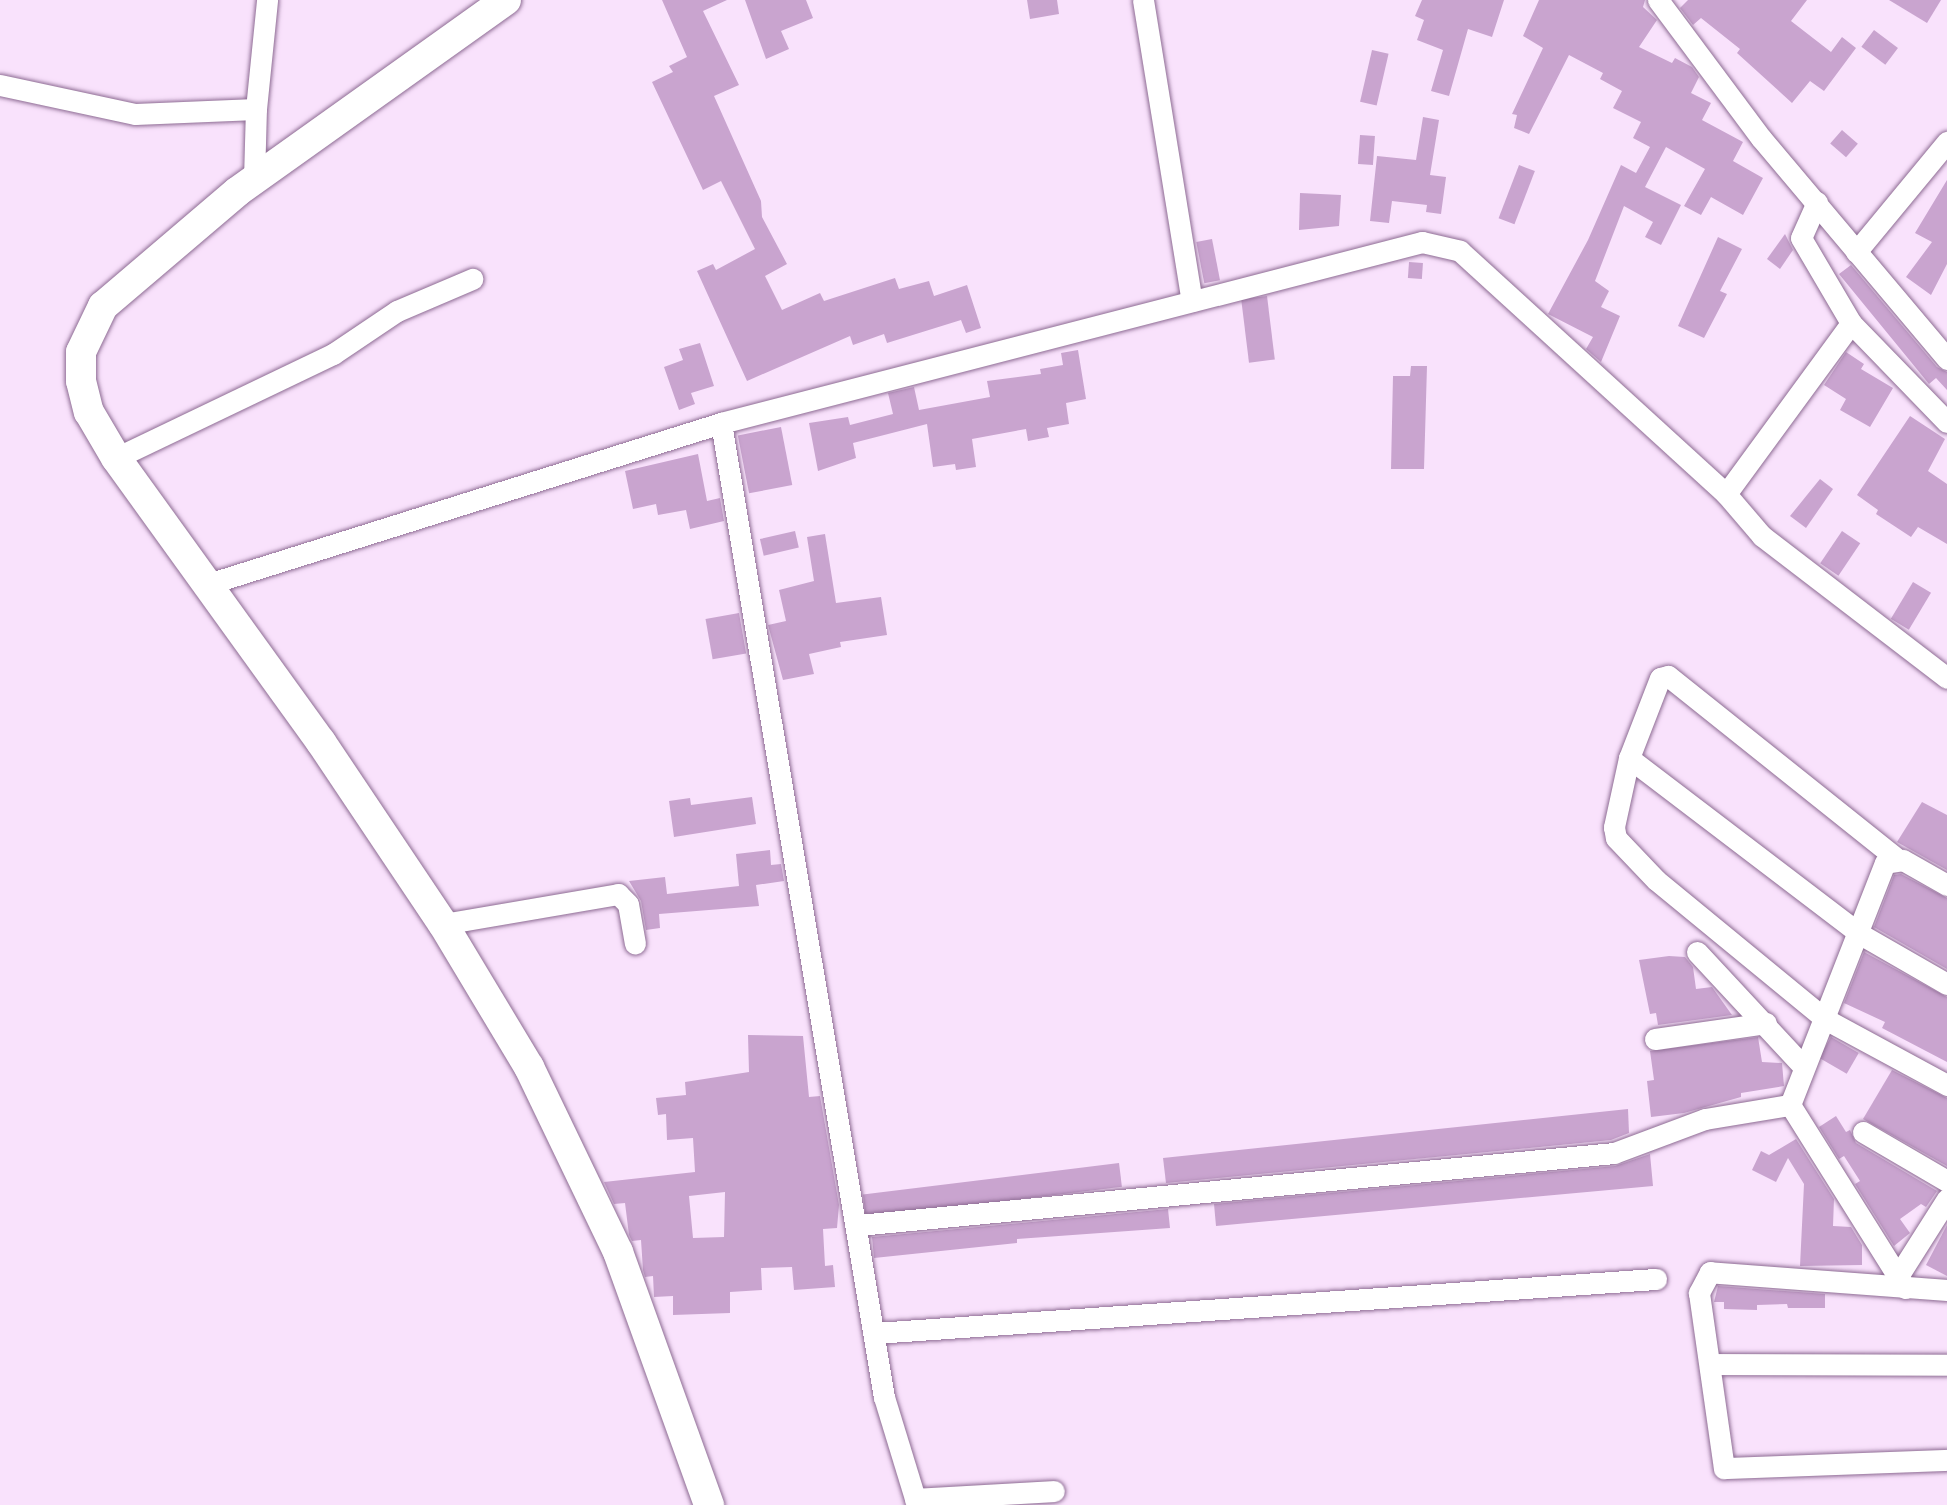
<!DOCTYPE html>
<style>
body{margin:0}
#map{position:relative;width:1947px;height:1505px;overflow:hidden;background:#f9e2fc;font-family:"Nunito Sans",sans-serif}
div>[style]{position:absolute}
.building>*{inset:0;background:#c9a4cf;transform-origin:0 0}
.roads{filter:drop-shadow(0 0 2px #8d6b93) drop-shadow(0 0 2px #8d6b93)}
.street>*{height:21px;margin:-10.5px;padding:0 10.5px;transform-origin:10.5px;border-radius:10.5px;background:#fff}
.secondary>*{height:30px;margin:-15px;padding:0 15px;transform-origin:15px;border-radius:15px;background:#fff}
span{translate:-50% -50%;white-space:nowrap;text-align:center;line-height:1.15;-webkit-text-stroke:5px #f9e2fc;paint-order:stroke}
</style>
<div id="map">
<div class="building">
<div style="clip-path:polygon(662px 0,727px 0,703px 11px,739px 85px,714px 96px,761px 201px,762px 217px,787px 264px,765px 276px,782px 310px,820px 293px,824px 301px,895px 278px,899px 289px,929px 281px,934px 296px,967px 285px,981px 328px,966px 333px,961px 320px,887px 343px,884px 334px,853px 345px,850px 336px,747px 381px,697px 271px,713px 264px,716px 270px,755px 249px,721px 181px,703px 190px,652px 82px,673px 72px,669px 66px,687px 57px)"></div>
<div style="clip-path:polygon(745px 0,806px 0,813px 18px,781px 31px,789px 49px,766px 59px)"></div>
<div style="clip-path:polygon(1027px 0,1057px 0,1059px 14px,1030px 19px)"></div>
<div style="clip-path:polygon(1422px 0,1504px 0,1492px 37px,1468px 29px,1449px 96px,1431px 91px,1443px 50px,1417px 40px,1424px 20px,1415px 16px)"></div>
<div style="clip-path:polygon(1539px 0,1645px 0,1643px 7px,1657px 20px,1639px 47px,1672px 63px,1675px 58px,1692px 67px,1699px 77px,1691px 93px,1711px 103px,1702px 120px,1743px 142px,1733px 161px,1763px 178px,1743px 215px,1711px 197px,1701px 215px,1684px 206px,1705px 169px,1666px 147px,1645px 187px,1681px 205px,1661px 245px,1645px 237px,1653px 222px,1624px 206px,1595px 281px,1609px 291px,1601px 307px,1620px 316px,1601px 362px,1586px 349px,1593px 337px,1548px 314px,1588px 240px,1621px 165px,1636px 173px,1650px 147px,1633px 138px,1641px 122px,1613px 108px,1622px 91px,1600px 79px,1603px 73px,1569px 55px,1529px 134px,1514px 128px,1517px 115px,1512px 114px,1543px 48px,1523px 36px)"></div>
<div style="clip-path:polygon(1688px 0,1807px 0,1791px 21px,1831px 52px,1842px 37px,1856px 48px,1824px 91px,1810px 81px,1792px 103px,1737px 53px,1740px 49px,1701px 18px,1693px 25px,1680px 8px)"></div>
<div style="clip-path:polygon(1889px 0,1941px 0,1927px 23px)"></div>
<div style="left:1874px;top:30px;width:30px;height:21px;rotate:37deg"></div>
<div style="left:1372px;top:50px;width:17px;height:53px;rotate:13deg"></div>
<div style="clip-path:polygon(1423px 117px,1439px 120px,1430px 175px,1446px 177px,1441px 214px,1426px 212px,1427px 205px,1392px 201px,1389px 223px,1370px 221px,1377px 156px,1416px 160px)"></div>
<div style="left:1842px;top:130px;width:21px;height:18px;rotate:41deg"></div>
<div style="left:1360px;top:135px;width:15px;height:29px;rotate:4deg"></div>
<div style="left:1519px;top:165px;width:17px;height:57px;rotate:21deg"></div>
<div style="clip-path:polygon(1947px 180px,1947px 264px,1931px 295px,1906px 277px,1932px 242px,1915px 233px)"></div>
<div style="clip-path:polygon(1300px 193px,1341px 195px,1339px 226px,1299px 230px)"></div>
<div style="clip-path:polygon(1785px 234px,1793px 250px,1780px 269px,1767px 259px)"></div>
<div style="clip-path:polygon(1718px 237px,1742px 249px,1720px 291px,1727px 294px,1704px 338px,1678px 326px)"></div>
<div style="left:1212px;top:239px;width:42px;height:16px;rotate:79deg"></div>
<div style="left:1409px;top:262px;width:14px;height:16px;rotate:4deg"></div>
<div style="clip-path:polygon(1851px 265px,1937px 367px,1947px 372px,1947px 390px,1936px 378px,1929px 384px,1839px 274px)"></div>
<div style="left:1267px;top:296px;width:64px;height:26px;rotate:83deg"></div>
<div style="clip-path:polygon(700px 343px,714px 386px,691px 393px,695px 404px,679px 410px,664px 367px,683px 360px,679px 349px)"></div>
<div style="clip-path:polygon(1078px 350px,1086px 399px,1066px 403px,1069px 424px,1047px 428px,1049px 437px,1028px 441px,1026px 429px,972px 439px,976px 467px,956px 470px,955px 464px,933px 467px,927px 424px,853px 443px,856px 458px,818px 471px,809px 423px,848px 417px,850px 425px,893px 414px,888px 393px,914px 387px,919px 410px,990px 397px,987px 381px,1041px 374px,1040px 369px,1063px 365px,1061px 353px)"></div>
<div style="clip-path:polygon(1846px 352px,1864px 364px,1861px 369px,1893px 388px,1870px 427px,1840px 410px,1846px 399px,1824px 385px)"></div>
<div style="clip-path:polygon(1411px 366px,1427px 366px,1424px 469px,1391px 469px,1393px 376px,1410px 376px)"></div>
<div style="clip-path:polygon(1910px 416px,1945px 439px,1928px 471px,1947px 484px,1947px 544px,1918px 527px,1911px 537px,1876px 514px,1878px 510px,1857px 495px)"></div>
<div style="left:781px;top:427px;width:59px;height:44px;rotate:79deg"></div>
<div style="clip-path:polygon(698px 454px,707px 501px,720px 498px,724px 521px,690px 529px,686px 510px,658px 515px,656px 504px,633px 509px,625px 471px)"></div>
<div style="clip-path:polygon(1820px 479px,1833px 489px,1806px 528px,1790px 516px)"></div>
<div style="left:795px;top:531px;width:17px;height:36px;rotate:77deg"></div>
<div style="left:1842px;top:531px;width:22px;height:39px;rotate:34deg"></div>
<div style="clip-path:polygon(825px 534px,836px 603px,881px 597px,887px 635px,840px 642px,841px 647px,809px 654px,814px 674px,783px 680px,768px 625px,786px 621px,779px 590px,814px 581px,807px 537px)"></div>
<div style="left:1913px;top:582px;width:21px;height:43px;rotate:31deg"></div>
<div style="left:739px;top:613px;width:41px;height:34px;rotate:80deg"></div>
<div style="clip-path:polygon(752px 797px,756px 824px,674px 837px,669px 801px,690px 798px,691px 805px)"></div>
<div style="clip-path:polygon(1922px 802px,1947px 815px,1947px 870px,1897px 842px)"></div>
<div style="clip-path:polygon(770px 850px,771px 865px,781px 864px,784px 881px,756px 885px,759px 906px,659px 914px,660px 928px,646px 930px,641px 901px,629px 881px,665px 877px,667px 894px,739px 886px,736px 854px)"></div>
<div style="clip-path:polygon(1901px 874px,1947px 898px,1947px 969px,1874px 927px,1894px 875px)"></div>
<div style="clip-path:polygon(1864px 952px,1947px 997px,1947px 1062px,1882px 1028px,1885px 1022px,1844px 1003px)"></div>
<div style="clip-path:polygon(1669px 956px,1685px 957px,1693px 967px,1696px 989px,1712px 987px,1732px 1015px,1658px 1025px,1656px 1013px,1650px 1014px,1639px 960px)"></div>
<div style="clip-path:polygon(evenodd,748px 1035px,803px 1036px,809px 1097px,820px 1096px,839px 1205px,837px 1228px,823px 1229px,825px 1266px,833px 1265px,835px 1287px,794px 1290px,792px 1267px,761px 1268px,762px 1290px,730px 1292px,730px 1313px,673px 1315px,673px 1296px,654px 1297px,653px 1276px,645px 1277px,643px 1270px,641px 1240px,632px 1241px,629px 1235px,625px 1203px,614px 1204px,604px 1182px,695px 1172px,693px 1138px,667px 1140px,666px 1114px,658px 1115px,656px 1098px,686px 1095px,685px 1082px,749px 1072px,748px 1035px,725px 1192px,724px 1237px,693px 1238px,689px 1196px,725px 1192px)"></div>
<div style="clip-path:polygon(1758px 1037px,1762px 1062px,1782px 1063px,1784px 1086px,1741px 1093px,1741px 1097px,1684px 1113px,1651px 1117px,1647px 1081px,1654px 1080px,1650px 1051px)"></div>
<div style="left:1831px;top:1037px;width:32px;height:24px;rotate:30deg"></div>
<div style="clip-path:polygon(1892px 1070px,1947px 1098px,1947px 1166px,1863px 1119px)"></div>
<div style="clip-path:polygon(1628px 1109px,1629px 1133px,1611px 1140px,1166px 1183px,1163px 1158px)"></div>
<div style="clip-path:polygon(1836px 1116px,1846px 1132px,1850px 1130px,1856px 1143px,1937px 1191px,1926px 1207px,1921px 1204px,1900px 1219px,1910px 1233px,1894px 1246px,1855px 1184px,1860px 1181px,1844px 1156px,1839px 1159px,1819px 1127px)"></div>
<div style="clip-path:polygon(1796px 1139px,1834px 1199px,1833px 1226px,1851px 1227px,1862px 1245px,1862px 1265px,1800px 1266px,1804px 1184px,1788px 1158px,1776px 1182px,1752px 1170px,1761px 1151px,1769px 1155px)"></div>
<div style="clip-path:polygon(1650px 1154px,1653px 1186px,1216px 1226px,1214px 1204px,1615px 1166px)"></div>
<div style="left:1119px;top:1163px;width:24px;height:258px;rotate:83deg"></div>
<div style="clip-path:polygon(1168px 1209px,1170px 1228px,1017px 1239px,1017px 1243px,874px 1258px,872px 1237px)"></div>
<div style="clip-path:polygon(1947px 1225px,1947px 1276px,1926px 1265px)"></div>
<div style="clip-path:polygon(1718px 1286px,1825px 1294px,1825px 1308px,1788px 1308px,1787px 1304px,1757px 1305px,1757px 1310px,1724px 1309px,1724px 1302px,1714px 1302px)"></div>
</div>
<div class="roads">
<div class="street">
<div style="left:1143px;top:0;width:305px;rotate:80.8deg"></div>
<div style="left:1658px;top:0;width:172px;rotate:53.3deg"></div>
<div style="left:1761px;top:138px;width:289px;rotate:49.9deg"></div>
<div style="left:0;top:85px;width:138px;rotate:12.1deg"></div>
<div style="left:135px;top:114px;width:121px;rotate:-2.4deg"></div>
<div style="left:254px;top:179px;width:70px;rotate:-88.4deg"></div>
<div style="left:256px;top:109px;width:110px;rotate:-84.2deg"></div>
<div style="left:1817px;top:202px;width:39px;rotate:114deg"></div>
<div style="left:1801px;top:238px;width:99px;rotate:59.5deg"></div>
<div style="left:1851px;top:323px;width:138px;rotate:45.9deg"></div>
<div style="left:1856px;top:252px;width:143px;rotate:-50.4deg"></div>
<div style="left:721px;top:423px;width:988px;rotate:80.5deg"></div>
<div style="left:884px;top:1397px;width:113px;rotate:73deg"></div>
<div style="left:116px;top:458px;width:241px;rotate:-25.6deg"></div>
<div style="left:333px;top:354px;width:77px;rotate:-33.9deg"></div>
<div style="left:397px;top:311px;width:82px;rotate:-23.1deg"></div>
<div style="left:1726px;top:494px;width:212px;rotate:-53.8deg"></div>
<div style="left:205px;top:585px;width:541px;rotate:-17.43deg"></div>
<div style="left:721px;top:423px;width:724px;rotate:-14.48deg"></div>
<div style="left:1422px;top:242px;width:39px;rotate:13deg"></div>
<div style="left:1460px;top:251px;width:360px;rotate:42.4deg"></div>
<div style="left:1726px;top:494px;width:55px;rotate:49.4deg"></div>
<div style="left:1762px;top:536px;width:233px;rotate:37.5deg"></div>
<div style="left:1629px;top:758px;width:290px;rotate:37.3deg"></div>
<div style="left:1860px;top:934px;width:100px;rotate:29.9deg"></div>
<div style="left:1896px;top:858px;width:292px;rotate:-141.4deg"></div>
<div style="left:1668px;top:676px;width:8px;rotate:166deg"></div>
<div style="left:1660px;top:678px;width:86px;rotate:111.2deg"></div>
<div style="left:1629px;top:758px;width:71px;rotate:102.3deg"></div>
<div style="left:1614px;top:827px;width:11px;rotate:80deg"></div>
<div style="left:1616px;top:838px;width:58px;rotate:46.4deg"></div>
<div style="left:1656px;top:880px;width:219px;rotate:39.4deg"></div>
<div style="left:1825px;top:1019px;width:139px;rotate:28.4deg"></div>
<div style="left:443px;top:924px;width:178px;rotate:-9.7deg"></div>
<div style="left:618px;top:894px;width:14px;rotate:45deg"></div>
<div style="left:628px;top:904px;width:40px;rotate:80deg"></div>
<div style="left:1697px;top:952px;width:157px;rotate:47.1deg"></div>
<div style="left:1655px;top:1039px;width:112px;rotate:-8.2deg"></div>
<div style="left:1863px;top:1132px;width:97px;rotate:30.3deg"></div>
<div style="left:858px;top:1225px;width:759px;rotate:-5.44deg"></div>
<div style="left:1614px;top:1153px;width:97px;rotate:-20.5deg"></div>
<div style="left:1705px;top:1119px;width:86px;rotate:-9.4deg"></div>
<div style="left:1900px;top:1273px;width:88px;rotate:-57.6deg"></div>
<div style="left:1905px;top:1288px;width:216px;rotate:-122.1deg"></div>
<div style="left:1790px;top:1105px;width:260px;rotate:-68.6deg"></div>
<div style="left:1885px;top:863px;width:18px;rotate:-9deg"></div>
<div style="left:1903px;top:860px;width:51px;rotate:29.6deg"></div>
<div style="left:1947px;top:1290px;width:238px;rotate:-175.7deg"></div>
<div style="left:1710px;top:1272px;width:24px;rotate:118deg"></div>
<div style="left:1699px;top:1293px;width:177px;rotate:81.9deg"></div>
<div style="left:1724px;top:1468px;width:223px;rotate:-2.1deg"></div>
<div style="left:875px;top:1333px;width:783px;rotate:-3.96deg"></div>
<div style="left:1711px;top:1364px;width:236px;rotate:0.2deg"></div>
<div style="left:915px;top:1499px;width:139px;rotate:-3.3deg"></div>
</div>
<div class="secondary">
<div style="left:506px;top:0;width:330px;rotate:144.5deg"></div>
<div style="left:237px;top:192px;width:176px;rotate:139.6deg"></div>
<div style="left:103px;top:306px;width:51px;rotate:115.6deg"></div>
<div style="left:81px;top:352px;width:29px;rotate:90deg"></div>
<div style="left:81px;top:381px;width:32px;rotate:76deg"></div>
<div style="left:89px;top:412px;width:53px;rotate:59.6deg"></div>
<div style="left:116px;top:458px;width:350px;rotate:54.2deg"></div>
<div style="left:321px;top:742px;width:219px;rotate:56.2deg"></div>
<div style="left:443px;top:924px;width:167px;rotate:59deg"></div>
<div style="left:529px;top:1067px;width:205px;rotate:64.3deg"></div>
<div style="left:618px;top:1252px;width:269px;rotate:70.2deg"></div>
</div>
</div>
</div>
